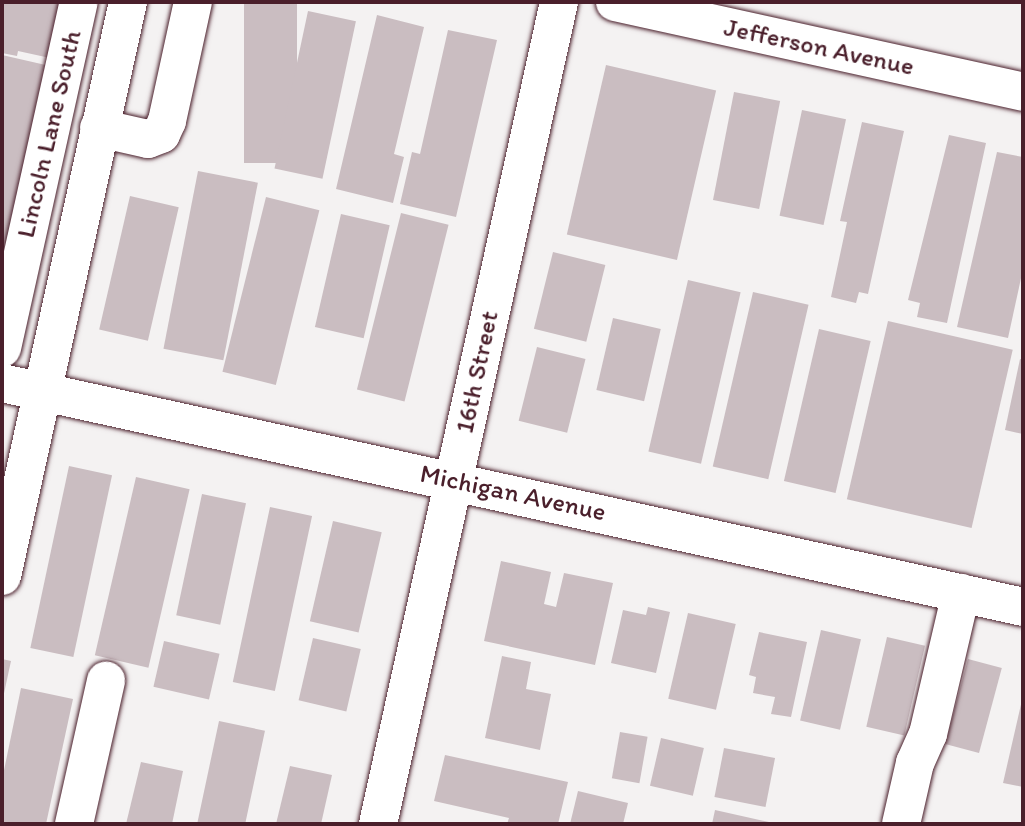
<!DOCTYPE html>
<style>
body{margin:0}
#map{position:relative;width:1025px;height:826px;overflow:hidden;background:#f4f2f2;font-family:Itim,sans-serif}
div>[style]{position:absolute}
.building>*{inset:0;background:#cabdc1;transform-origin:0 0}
.roads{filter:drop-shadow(0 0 2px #4a1f2b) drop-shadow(0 0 2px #4a1f2b)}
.minor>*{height:38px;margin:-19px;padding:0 19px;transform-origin:19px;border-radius:19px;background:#fff}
span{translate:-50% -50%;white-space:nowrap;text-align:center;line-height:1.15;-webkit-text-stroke:5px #fff;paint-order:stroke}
.street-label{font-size:26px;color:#4a1f2b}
.frame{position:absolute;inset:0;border:4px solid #4a1f2b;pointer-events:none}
</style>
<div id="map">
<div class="building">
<div style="clip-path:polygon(2px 2px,63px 4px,50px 58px,18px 51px,17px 56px,2px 53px)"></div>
<div style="left:244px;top:2px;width:53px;height:161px"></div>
<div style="left:308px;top:11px;width:49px;height:161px;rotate:12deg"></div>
<div style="clip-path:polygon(377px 15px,424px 27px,394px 154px,404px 157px,393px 203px,336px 189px)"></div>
<div style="clip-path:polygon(448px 30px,497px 40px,456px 217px,400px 204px,412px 152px,420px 154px)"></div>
<div style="clip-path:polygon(2px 55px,50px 66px,8px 253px,2px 252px)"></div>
<div style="left:606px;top:65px;width:113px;height:174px;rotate:13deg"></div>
<div style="left:734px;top:92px;width:47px;height:110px;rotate:11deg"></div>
<div style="left:802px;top:110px;width:45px;height:108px;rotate:12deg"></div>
<div style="clip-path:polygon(862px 122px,904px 131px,868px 294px,859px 292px,856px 303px,831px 297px,847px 222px,840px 221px)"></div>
<div style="clip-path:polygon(949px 135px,986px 143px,947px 323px,917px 317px,920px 303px,908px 300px)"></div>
<div style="clip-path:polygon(997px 152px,1023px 157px,1023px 269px,1008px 338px,957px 327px)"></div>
<div style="left:198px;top:171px;width:61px;height:181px;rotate:11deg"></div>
<div style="left:130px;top:196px;width:50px;height:137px;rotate:13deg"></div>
<div style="left:266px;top:197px;width:55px;height:180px;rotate:14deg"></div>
<div style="left:401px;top:213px;width:49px;height:182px;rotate:14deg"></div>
<div style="left:341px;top:214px;width:50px;height:116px;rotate:13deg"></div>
<div style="left:553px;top:252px;width:54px;height:79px;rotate:14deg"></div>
<div style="left:688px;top:280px;width:54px;height:176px;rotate:13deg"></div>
<div style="left:753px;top:292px;width:57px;height:179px;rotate:13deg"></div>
<div style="left:613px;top:318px;width:49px;height:74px;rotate:13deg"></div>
<div style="left:888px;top:321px;width:128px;height:183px;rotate:13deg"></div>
<div style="left:819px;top:329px;width:53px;height:156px;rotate:13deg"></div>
<div style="left:537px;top:347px;width:50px;height:76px;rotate:14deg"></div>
<div style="clip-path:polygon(1020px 359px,1023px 360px,1023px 434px,1005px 430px)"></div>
<div style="left:69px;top:466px;width:44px;height:186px;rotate:12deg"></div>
<div style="left:136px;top:477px;width:55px;height:183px;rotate:13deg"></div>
<div style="left:202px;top:494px;width:45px;height:124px;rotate:12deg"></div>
<div style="left:270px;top:507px;width:43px;height:179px;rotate:12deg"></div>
<div style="left:333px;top:521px;width:50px;height:103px;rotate:13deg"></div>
<div style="clip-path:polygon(501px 561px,551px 572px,544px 604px,556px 607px,564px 573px,613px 583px,595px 665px,484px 641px)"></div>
<div style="clip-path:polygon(648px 607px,670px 612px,656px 673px,611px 663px,623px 610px,646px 615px)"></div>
<div style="left:688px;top:613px;width:49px;height:88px;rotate:13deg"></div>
<div style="left:821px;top:630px;width:41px;height:93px;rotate:13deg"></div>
<div style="clip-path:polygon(759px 632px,807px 642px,791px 717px,771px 714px,775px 697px,753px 693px,756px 677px,749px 675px)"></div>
<div style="left:887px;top:637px;width:39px;height:92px;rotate:13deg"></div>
<div style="left:313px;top:638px;width:49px;height:64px;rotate:13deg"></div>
<div style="left:164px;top:641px;width:57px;height:47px;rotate:13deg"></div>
<div style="clip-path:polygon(502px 656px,531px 662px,526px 689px,551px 694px,540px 750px,485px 738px)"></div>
<div style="clip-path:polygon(2px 659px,11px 661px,3px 698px,2px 698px)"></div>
<div style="left:968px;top:659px;width:35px;height:88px;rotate:15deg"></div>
<div style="clip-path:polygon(21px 688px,73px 699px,46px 824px,2px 824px,2px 780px)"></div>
<div style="clip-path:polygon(1022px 700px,1023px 700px,1023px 787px,1003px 783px)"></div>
<div style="left:219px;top:721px;width:47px;height:106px;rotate:12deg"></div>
<div style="left:620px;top:732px;width:28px;height:47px;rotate:10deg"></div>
<div style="left:661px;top:738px;width:44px;height:49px;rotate:13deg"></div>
<div style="left:724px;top:748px;width:52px;height:50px;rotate:11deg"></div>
<div style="clip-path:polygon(445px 755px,568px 782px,558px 824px,507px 824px,509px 818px,434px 801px)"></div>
<div style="clip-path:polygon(141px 762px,183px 771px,172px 824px,126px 824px)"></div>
<div style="clip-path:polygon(290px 766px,332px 775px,321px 824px,276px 824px)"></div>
<div style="clip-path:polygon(578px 791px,628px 803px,623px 824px,570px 824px)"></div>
<div style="clip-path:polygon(715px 810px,769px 822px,768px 824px,712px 824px)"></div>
</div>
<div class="roads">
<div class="minor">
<div style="left:615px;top:2px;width:418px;rotate:12.4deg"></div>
<div style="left:99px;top:128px;width:50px;rotate:12.7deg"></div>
<div style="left:148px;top:139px;width:14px;rotate:-21deg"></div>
<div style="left:161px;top:134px;width:14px;rotate:-65deg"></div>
<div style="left:167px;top:121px;width:122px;rotate:-77.7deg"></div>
<div style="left:2px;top:348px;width:354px;rotate:-77.5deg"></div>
<div style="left:2px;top:383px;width:1045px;rotate:12.37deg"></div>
<div style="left:2px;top:576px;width:588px;rotate:-77.62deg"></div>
<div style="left:74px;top:824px;width:147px;rotate:-77.4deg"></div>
<div style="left:378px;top:824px;width:842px;rotate:-77.58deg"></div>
<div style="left:901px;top:824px;width:63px;rotate:-77.1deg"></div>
<div style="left:915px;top:763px;width:32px;rotate:-66deg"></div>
<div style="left:928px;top:734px;width:145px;rotate:-76.8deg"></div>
</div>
</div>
<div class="street-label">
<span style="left:819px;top:47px;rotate:12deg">Jefferson Avenue</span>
<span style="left:49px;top:134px;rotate:-77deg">Lincoln Lane South</span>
<span style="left:477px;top:372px;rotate:-78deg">16th Street</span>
<span style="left:513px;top:493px;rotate:12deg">Michigan Avenue</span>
</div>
<div class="frame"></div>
</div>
